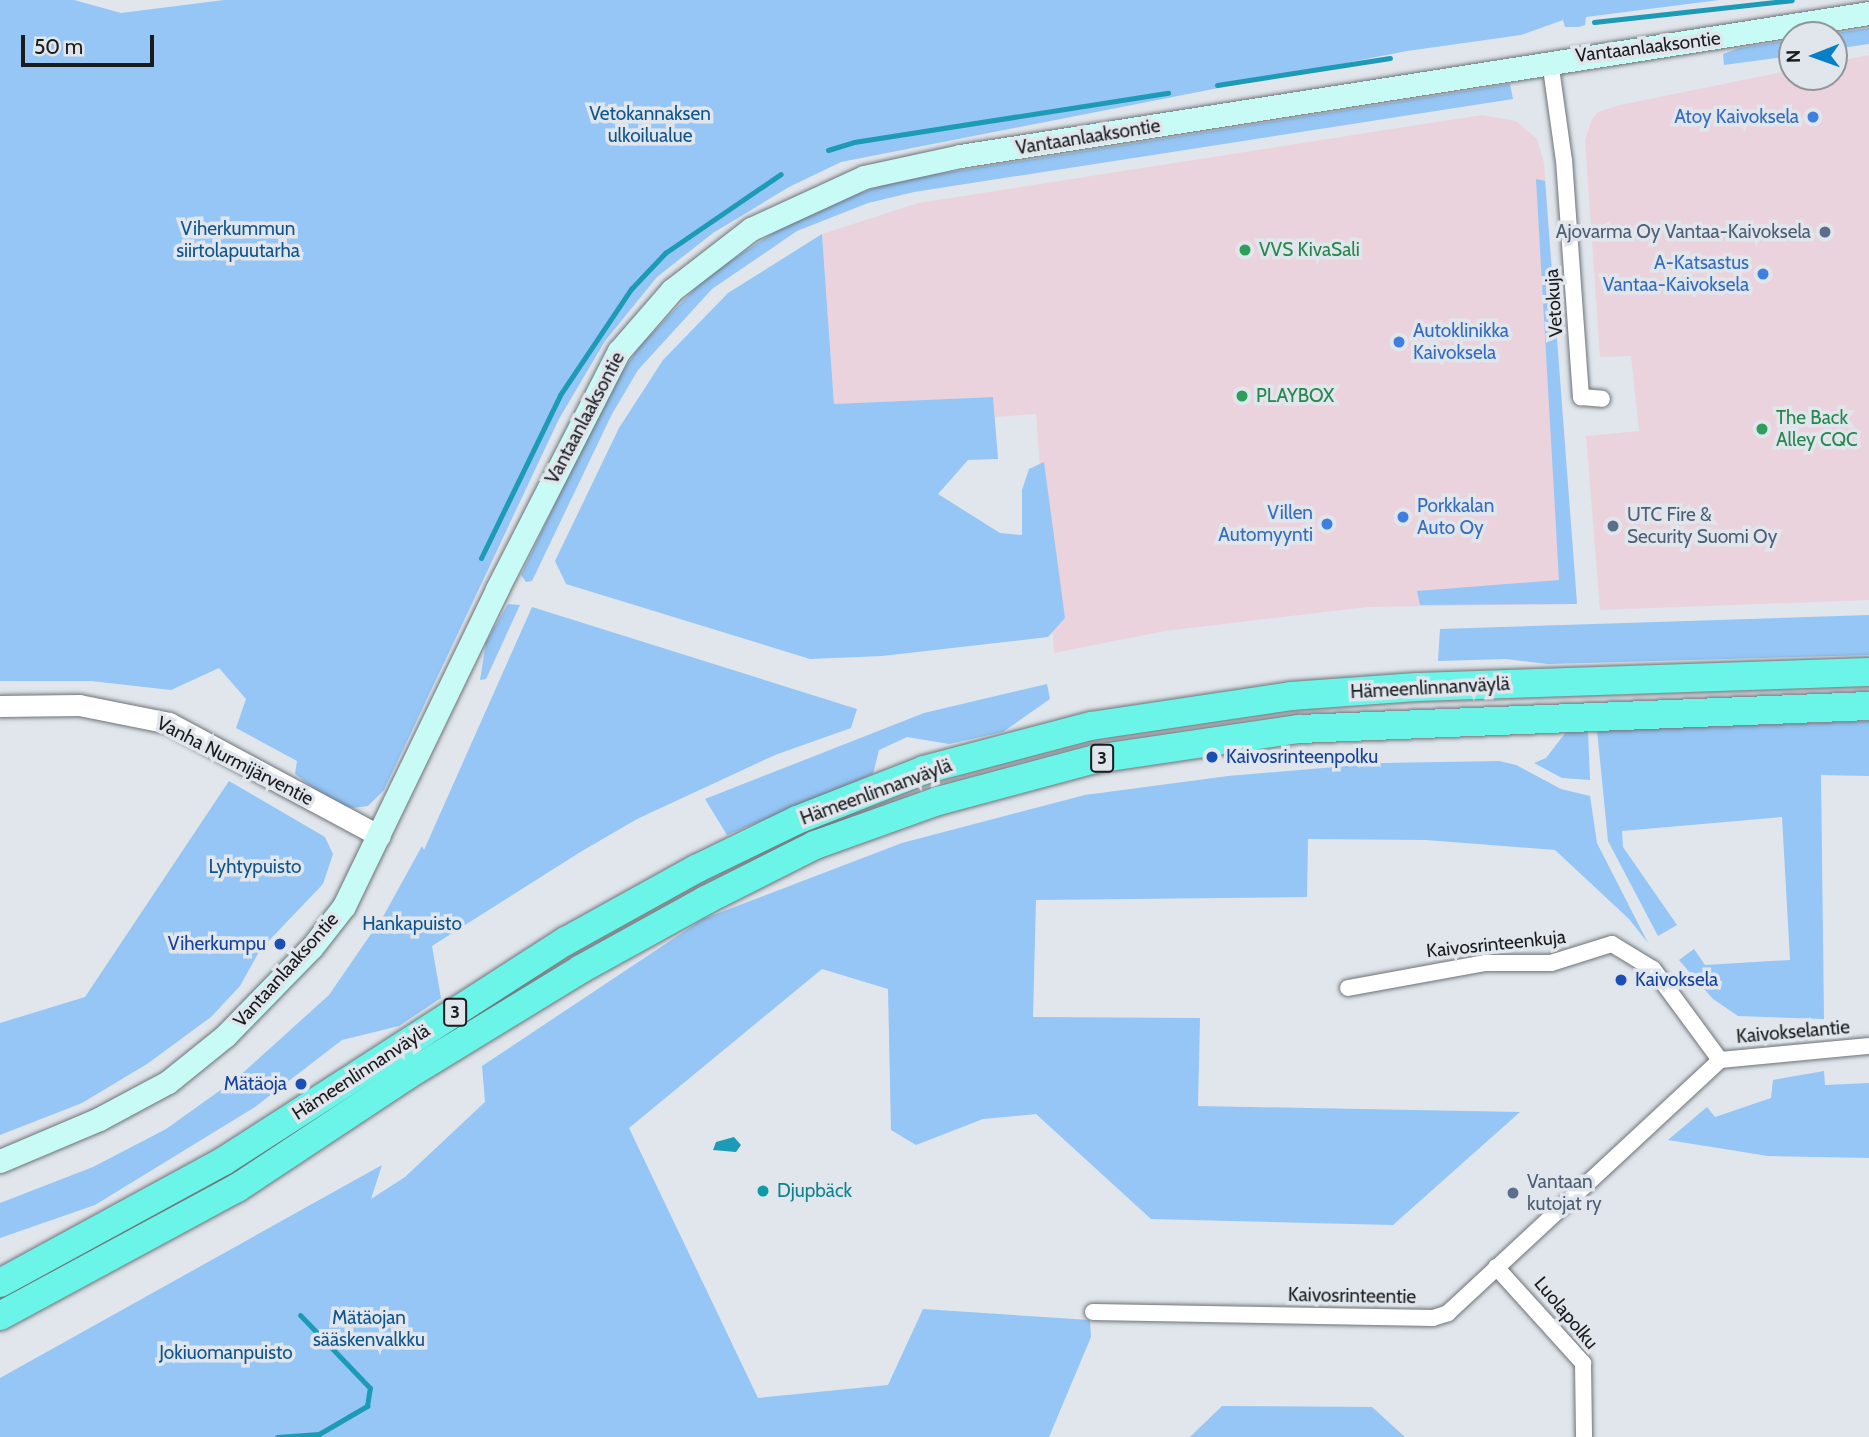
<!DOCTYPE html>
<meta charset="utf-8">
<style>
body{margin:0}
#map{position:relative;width:1869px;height:1437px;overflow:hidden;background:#e0e6ec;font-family:Cabin,sans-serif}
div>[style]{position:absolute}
.commercial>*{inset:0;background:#ebd3de}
.green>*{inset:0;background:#95c6f6}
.water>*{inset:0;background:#1c9ab6}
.stream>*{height:5px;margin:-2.5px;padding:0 2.5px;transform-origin:2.5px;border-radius:2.5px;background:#1c9ab6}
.roads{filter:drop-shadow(0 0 2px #6e7378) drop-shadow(0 0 2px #6e7378)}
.minor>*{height:16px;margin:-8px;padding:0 8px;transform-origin:8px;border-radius:8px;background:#fff}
.tertiary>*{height:21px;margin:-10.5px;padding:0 10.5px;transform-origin:10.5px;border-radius:10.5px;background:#fff}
.secondary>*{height:23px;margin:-11.5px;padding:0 11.5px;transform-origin:11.5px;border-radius:11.5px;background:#c8fbf6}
.trunk>*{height:28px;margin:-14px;padding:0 14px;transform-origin:14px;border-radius:14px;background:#6bf4e8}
.dots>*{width:19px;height:19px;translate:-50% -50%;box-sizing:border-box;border:4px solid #e0e6ec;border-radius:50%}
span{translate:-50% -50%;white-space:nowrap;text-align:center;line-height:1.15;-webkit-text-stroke:7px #e0e6ec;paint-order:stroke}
.shield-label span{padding:2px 5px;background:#e0e6ec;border:2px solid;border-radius:5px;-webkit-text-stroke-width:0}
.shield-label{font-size:18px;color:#191b1d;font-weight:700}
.street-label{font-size:19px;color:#191b1d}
.park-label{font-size:19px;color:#0f558c}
.shop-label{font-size:19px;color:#366cbe}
.right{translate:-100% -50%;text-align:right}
.left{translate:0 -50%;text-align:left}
.service-label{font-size:19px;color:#4e5e75}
.leisure-label{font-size:19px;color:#27864d}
.transit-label{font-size:19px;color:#164399}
.culture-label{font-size:19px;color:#0d838f}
.north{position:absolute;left:1778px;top:21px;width:70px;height:70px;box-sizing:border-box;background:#e0e6ec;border:2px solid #909599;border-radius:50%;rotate:269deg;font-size:19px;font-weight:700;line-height:28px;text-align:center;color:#191b1d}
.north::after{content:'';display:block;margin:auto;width:24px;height:32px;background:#0880c9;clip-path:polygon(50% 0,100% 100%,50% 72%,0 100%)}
.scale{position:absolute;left:21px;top:35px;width:133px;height:32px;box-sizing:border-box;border:4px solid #191b1d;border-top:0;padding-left:9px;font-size:21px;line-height:24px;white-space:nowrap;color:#191b1d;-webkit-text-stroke:5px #e0e6ec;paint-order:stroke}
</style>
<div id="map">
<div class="commercial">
<div style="clip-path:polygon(1869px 55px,1869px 600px,1600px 610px,1586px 436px,1639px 431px,1631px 356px,1600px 357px,1585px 140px,1592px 119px,1598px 112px,1620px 105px,1792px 70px,1792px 77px,1834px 77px,1834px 62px)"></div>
<div style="clip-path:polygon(1482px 115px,1516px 121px,1537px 139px,1544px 163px,1577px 604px,1368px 607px,1165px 631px,1054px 653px,1036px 414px,995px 417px,992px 397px,834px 404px,822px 234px,918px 203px)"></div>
</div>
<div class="green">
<div style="clip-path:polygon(0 0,74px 0,121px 13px,224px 0,1719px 0,1586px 17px,1585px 25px,1579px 27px,1565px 27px,1563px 20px,1521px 35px,1407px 51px,841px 162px,789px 187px,713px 233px,657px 277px,605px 341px,559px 419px,384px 790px,368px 806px,353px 808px,333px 803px,295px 774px,297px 761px,236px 728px,246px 699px,219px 668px,171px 690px,91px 681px,0 681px)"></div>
<div style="clip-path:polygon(1869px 28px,1869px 44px,1834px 49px,1834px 35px,1822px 35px)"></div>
<div style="clip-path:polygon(1792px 40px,1792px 56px,1724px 65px,1723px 54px,1739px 48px)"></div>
<div style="clip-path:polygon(1510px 84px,1513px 99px,914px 192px,868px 203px,797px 231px,712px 289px,638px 370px,612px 414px,532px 581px,526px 582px,521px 575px,610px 389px,640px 346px,707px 276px,801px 215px,893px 181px)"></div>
<div style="clip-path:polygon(1536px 179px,1545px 181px,1577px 604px,1420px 605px,1417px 591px,1559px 580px)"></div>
<div style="clip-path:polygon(822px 234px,834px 404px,993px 397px,998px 459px,968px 460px,938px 494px,1000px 533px,1022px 535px,1022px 490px,1029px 469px,1044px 462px,1065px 618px,1048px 637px,882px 656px,810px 659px,566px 584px,555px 561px,619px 428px,663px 360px,728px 293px)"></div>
<div style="clip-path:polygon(508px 604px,520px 605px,486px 679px,480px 680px,486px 642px)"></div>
<div style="clip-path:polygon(532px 607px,857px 709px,851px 728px,775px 755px,637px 819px,582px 851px,432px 946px,441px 998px,399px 1026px,342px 1040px,255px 1107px,95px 1205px,0 1238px,0 1203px,93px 1167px,166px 1129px,236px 1079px,329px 995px,384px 915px,422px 846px,424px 850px)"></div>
<div style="clip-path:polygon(1869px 615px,1869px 655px,1548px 664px,1506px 659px,1438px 661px,1440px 629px)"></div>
<div style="clip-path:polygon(1047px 684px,1050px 699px,1003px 732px,949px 744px,907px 737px,879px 750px,873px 774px,727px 835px,705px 799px,924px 713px)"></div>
<div style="clip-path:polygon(1869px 721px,1869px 776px,1821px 775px,1824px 1019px,1738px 1016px,1713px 999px,1679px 960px,1694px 949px,1705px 965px,1790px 960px,1782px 817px,1622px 831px,1623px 847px,1677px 925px,1658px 936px,1608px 841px,1597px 730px)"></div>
<div style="clip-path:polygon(1588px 731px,1590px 780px,1562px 778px,1534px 763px,1546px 758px,1566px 732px)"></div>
<div style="clip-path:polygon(1499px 761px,1516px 765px,1561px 789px,1590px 796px,1597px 843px,1648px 943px,1629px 919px,1555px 850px,1426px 840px,1308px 839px,1307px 897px,1036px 900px,1033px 1017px,1200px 1018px,1198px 1106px,1520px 1112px,1393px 1225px,1151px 1219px,1036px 1114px,983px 1119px,916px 1145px,891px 1130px,888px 989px,822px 969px,629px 1128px,758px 1398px,888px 1385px,923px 1309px,1090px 1320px,1091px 1337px,1049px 1437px,0 1437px,0 1378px,382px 1165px,371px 1199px,405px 1177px,485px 1102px,482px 1066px,703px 919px,902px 843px,1085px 795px,1228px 776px,1382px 763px)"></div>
<div style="clip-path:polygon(229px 781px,325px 837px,333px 854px,323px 884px,260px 950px,240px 986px,211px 1017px,147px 1064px,82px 1103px,0 1135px,0 1023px,85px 997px)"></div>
<div style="clip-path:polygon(1824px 1071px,1825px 1085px,1869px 1083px,1869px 1158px,1768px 1156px,1668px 1140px,1707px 1107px,1715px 1117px,1771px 1098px,1773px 1080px)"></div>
<div style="clip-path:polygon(1222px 1406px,1372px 1407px,1405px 1437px,1190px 1437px)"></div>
</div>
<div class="water">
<div style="clip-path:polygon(734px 1137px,741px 1145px,736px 1152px,713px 1150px,716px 1142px)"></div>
</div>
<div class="stream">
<div style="left:1594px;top:22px;width:199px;rotate:-6.3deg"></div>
<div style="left:1217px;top:85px;width:175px;rotate:-8.9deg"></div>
<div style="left:828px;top:150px;width:27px;rotate:-17deg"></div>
<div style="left:854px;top:142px;width:318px;rotate:-8.9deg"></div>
<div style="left:481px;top:558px;width:181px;rotate:-64.1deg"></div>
<div style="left:560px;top:395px;width:128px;rotate:-56.2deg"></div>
<div style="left:631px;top:289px;width:50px;rotate:-46.6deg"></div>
<div style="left:665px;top:253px;width:140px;rotate:-34.3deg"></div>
<div style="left:277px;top:1437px;width:42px;rotate:-4.1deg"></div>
<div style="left:319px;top:1434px;width:56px;rotate:-30.3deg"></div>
<div style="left:367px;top:1406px;width:18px;rotate:-81deg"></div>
<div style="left:370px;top:1388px;width:101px;rotate:-133.8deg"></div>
</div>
<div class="roads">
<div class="minor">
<div style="left:1550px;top:61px;width:100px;rotate:82deg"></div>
<div style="left:1564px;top:160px;width:238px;rotate:85.9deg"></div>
<div style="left:1581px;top:397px;width:21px;rotate:5deg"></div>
<div style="left:1348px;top:988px;width:140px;rotate:-10.3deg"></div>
<div style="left:1486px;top:963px;width:65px"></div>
<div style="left:1551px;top:963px;width:64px;rotate:-17.3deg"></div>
<div style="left:1612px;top:944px;width:48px;rotate:31.4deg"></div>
<div style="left:1653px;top:969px;width:113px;rotate:53.6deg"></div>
<div style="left:1720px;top:1060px;width:150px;rotate:-5.4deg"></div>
<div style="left:1496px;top:1267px;width:130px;rotate:47.8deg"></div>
<div style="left:1583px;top:1363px;width:74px;rotate:89.2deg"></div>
<div style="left:1093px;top:1312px;width:340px;rotate:1deg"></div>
<div style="left:1433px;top:1318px;width:16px;rotate:-18deg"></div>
<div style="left:1448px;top:1313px;width:371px;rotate:-42.9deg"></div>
</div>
<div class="tertiary">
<div style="left:0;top:706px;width:79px;rotate:-0.7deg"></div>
<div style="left:79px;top:705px;width:92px;rotate:11.3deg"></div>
<div style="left:169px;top:723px;width:239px;rotate:28.2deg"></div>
</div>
<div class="secondary">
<div style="left:0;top:1161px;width:108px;rotate:-23deg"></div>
<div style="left:99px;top:1119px;width:78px;rotate:-28.2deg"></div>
<div style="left:168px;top:1082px;width:73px;rotate:-38.9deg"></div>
<div style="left:225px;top:1036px;width:124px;rotate:-45.7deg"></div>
<div style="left:312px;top:947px;width:52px;rotate:-52deg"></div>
<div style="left:344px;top:906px;width:352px;rotate:-64.2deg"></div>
<div style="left:497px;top:589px;width:267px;rotate:-62.9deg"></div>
<div style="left:619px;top:351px;width:81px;rotate:-49deg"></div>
<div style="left:672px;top:290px;width:100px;rotate:-37.7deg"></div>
<div style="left:751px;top:229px;width:124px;rotate:-24.7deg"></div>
<div style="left:864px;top:177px;width:98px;rotate:-12.3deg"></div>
<div style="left:960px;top:156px;width:920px;rotate:-8.94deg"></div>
</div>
<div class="trunk">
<div style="left:0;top:1283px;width:255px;rotate:-28.6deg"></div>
<div style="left:224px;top:1161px;width:407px;rotate:-32.8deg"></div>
<div style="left:566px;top:941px;width:149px;rotate:-29deg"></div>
<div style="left:696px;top:869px;width:112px;rotate:-25.9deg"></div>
<div style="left:797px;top:820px;width:136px;rotate:-21.5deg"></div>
<div style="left:924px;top:770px;width:173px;rotate:-14.8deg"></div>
<div style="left:1091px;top:726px;width:202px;rotate:-8.5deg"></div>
<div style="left:1291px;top:696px;width:126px;rotate:-4.1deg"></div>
<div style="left:1417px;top:687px;width:452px;rotate:-1.9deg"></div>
<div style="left:0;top:1316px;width:269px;rotate:-28.4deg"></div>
<div style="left:237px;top:1188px;width:203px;rotate:-33.5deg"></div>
<div style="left:406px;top:1076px;width:205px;rotate:-31.4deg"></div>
<div style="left:581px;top:969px;width:143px;rotate:-28.9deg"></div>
<div style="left:706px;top:900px;width:122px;rotate:-26.8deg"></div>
<div style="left:815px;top:845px;width:131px;rotate:-19.7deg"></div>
<div style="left:938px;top:801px;width:163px;rotate:-15deg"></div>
<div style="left:1095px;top:759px;width:206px;rotate:-8.4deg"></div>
<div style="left:1299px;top:729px;width:570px;rotate:-2.31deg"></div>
</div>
</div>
<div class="dots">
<div style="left:1813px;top:117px;background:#3f7fe0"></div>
<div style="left:1825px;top:232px;background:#5c6f8a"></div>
<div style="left:1245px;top:250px;background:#2e9e5b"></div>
<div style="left:1763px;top:274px;background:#3f7fe0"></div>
<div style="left:1399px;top:342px;background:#3f7fe0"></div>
<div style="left:1242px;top:396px;background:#2e9e5b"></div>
<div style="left:1762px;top:429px;background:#2e9e5b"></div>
<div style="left:1403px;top:517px;background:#3f7fe0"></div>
<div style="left:1327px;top:524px;background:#3f7fe0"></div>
<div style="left:1613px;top:526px;background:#5c6f8a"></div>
<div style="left:1212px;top:757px;background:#1a4fb4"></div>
<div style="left:280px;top:944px;background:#1a4fb4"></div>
<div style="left:1621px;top:980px;background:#1a4fb4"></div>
<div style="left:301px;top:1084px;background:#1a4fb4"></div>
<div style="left:763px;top:1191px;background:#0f9aa8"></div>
<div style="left:1513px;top:1193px;background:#5c6f8a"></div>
</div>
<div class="shield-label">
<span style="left:1102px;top:758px">3</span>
<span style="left:455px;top:1012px">3</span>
</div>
<div class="street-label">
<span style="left:1648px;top:47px;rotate:-7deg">Vantaanlaaksontie</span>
<span style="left:1088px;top:137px;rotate:-9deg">Vantaanlaaksontie</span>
<span style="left:1554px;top:303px;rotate:-94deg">Vetokuja</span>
<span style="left:585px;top:418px;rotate:-62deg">Vantaanlaaksontie</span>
<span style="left:1430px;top:688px;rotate:-3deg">Hämeenlinnanväylä</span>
<span style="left:235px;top:761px;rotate:27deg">Vanha Nurmijärventie</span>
<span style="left:876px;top:792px;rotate:-20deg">Hämeenlinnanväylä</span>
<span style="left:1496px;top:944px;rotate:-6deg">Kaivosrinteenkuja</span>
<span style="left:286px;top:970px;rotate:-48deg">Vantaanlaaksontie</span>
<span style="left:1793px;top:1032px;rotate:-5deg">Kaivokselantie</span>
<span style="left:361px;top:1072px;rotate:-33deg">Hämeenlinnanväylä</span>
<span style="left:1352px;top:1296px;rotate:1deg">Kaivosrinteentie</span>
<span style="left:1566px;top:1313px;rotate:50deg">Luolapolku</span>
</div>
<div class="park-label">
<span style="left:650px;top:125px">Vetokannaksen<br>ulkoilualue</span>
<span style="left:238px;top:240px">Viherkummun<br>siirtolapuutarha</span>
<span style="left:255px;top:867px">Lyhtypuisto</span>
<span style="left:412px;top:924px">Hankapuisto</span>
<span style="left:369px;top:1329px">Mätäojan<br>sääskenvalkku</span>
<span style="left:226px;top:1353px">Jokiuomanpuisto</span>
</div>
<div class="shop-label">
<span class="right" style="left:1799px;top:117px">Atoy Kaivoksela</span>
<span class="right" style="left:1749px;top:274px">A-Katsastus<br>Vantaa-Kaivoksela</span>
<span class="left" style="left:1413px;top:342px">Autoklinikka<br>Kaivoksela</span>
<span class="left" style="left:1417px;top:517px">Porkkalan<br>Auto Oy</span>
<span class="right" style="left:1313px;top:524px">Villen<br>Automyynti</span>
</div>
<div class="service-label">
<span class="right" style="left:1811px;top:232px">Ajovarma Oy Vantaa-Kaivoksela</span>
<span class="left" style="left:1627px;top:526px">UTC Fire &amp;<br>Security Suomi Oy</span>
<span class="left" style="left:1527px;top:1193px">Vantaan<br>kutojat ry</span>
</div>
<div class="leisure-label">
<span class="left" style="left:1259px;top:250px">VVS KivaSali</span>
<span class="left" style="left:1256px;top:396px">PLAYBOX</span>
<span class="left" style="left:1776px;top:429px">The Back<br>Alley CQC</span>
</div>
<div class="transit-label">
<span class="left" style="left:1226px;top:757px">Kaivosrinteenpolku</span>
<span class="right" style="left:266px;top:944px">Viherkumpu</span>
<span class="left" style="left:1635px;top:980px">Kaivoksela</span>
<span class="right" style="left:287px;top:1084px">Mätäoja</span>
</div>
<div class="culture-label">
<span class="left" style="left:777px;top:1191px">Djupbäck</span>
</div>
<div class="north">N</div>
<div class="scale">50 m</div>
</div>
